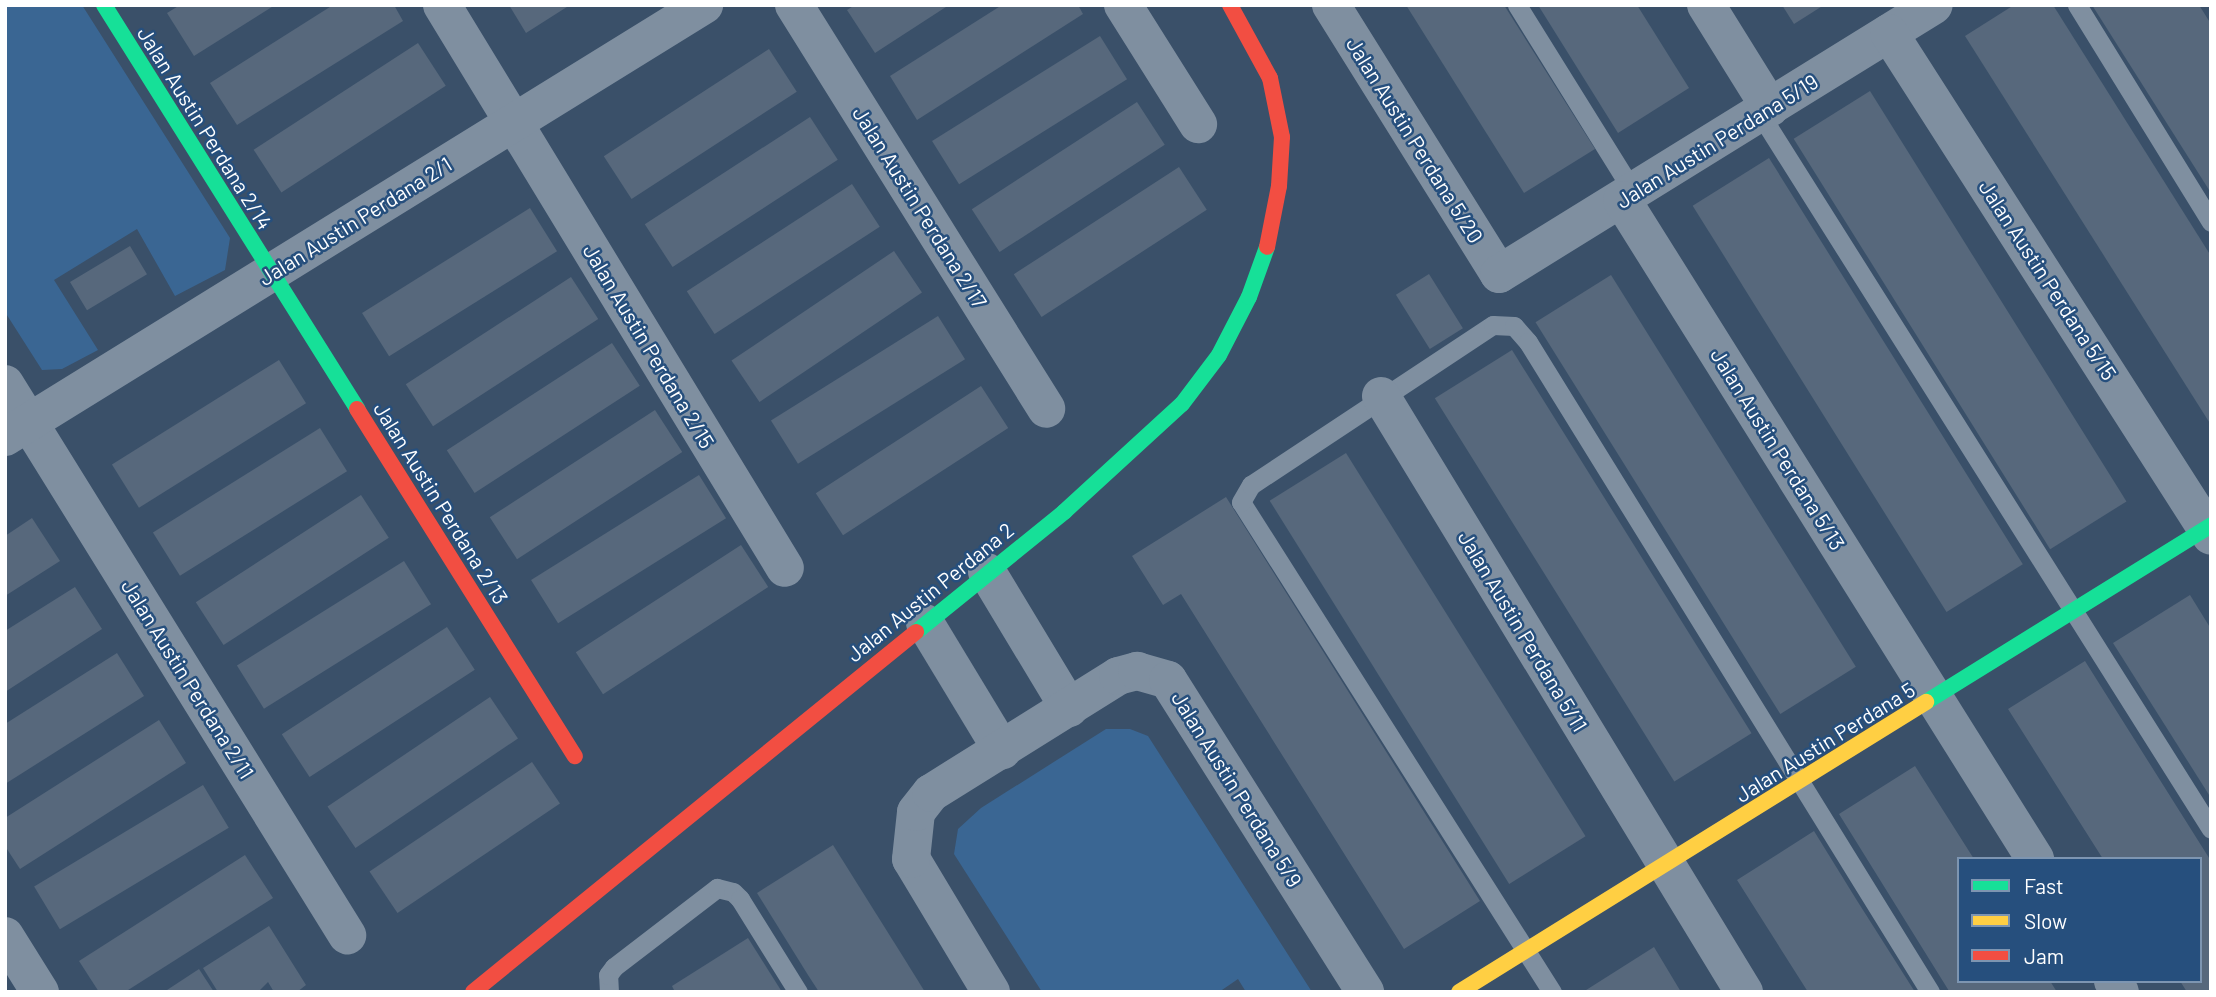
<!DOCTYPE html>
<style>
body{margin:0}
#map{position:relative;width:2216px;height:997px;overflow:hidden;background:#3a5069;font-family:Barlow,sans-serif}
div>[style]{position:absolute}
.green>*{inset:0;background:#3a6693}
.building>*{inset:0;background:#57687c;transform-origin:0 0}
.lane>*{height:19px;margin:-9.5px;padding:0 9.5px;transform-origin:9.5px;border-radius:9.5px;background:#7f8fa0}
.street>*{height:38px;margin:-19px;padding:0 19px;transform-origin:19px;border-radius:19px;background:#7f8fa0}
.fast>*{height:16px;margin:-8px;padding:0 8px;transform-origin:8px;border-radius:8px;background:#16e098}
.slow>*{height:16px;margin:-8px;padding:0 8px;transform-origin:8px;border-radius:8px;background:#ffcf43}
.jam>*{height:16px;margin:-8px;padding:0 8px;transform-origin:8px;border-radius:8px;background:#f24e42}
span{translate:-50% -50%;white-space:nowrap;text-align:center;line-height:1.15;-webkit-text-stroke:5px #264f7d;paint-order:stroke}
.street-label{font-size:21px;color:#fff}
.frame{position:absolute;inset:0;border:7px solid #fff;pointer-events:none}
.legend{position:absolute;left:1957px;top:857px;width:245px;height:126px;box-sizing:border-box;background:#264f7d;border:2px solid #7d95b1;margin:0;padding:9px 12px;list-style:none;font-size:21px;color:#fff}
.legend li{display:flex;align-items:center;gap:14px;height:35px}
.legend b{width:35px;border:2px solid #7d95b1}
</style>
<div id="map">
<div class="green">
<div style="clip-path:polygon(5px 5px,82px 5px,230px 238px,225px 270px,175px 296px,137px 229px,54px 280px,98px 350px,62px 369px,42px 370px,5px 312px)"></div>
<div style="clip-path:polygon(1106px 729px,1130px 729px,1148px 736px,1312px 992px,1246px 992px,1238px 979px,1219px 992px,1042px 992px,954px 854px,958px 829px,981px 808px)"></div>
</div>
<div class="building">
<div style="clip-path:polygon(180px 5px,275px 5px,194px 56px,167px 13px)"></div>
<div style="clip-path:polygon(333px 5px,394px 5px,403px 21px,237px 125px,210px 83px)"></div>
<div style="clip-path:polygon(509px 5px,570px 5px,526px 33px)"></div>
<div style="clip-path:polygon(855px 5px,949px 5px,875px 53px,847px 10px)"></div>
<div style="clip-path:polygon(1002px 5px,1078px 5px,1083px 14px,917px 120px,890px 76px)"></div>
<div style="clip-path:polygon(1406px 5px,1504px 5px,1595px 149px,1524px 193px)"></div>
<div style="clip-path:polygon(1538px 5px,1637px 5px,1689px 88px,1618px 133px)"></div>
<div style="clip-path:polygon(1782px 5px,1824px 5px,1794px 24px)"></div>
<div style="clip-path:polygon(2014px 5px,2053px 5px,2211px 256px,2211px 425px,1965px 36px)"></div>
<div style="clip-path:polygon(2092px 5px,2199px 5px,2211px 24px,2211px 193px)"></div>
<div style="left:1100px;top:36px;width:51px;height:198px;rotate:58deg"></div>
<div style="left:418px;top:43px;width:51px;height:196px;rotate:57deg"></div>
<div style="left:769px;top:49px;width:51px;height:197px;rotate:57deg"></div>
<div style="left:1870px;top:91px;width:484px;height:90px;rotate:58deg"></div>
<div style="left:1137px;top:102px;width:51px;height:197px;rotate:57deg"></div>
<div style="left:810px;top:117px;width:51px;height:197px;rotate:57deg"></div>
<div style="left:1769px;top:158px;width:479px;height:90px;rotate:58deg"></div>
<div style="left:1179px;top:167px;width:51px;height:197px;rotate:57deg"></div>
<div style="left:852px;top:184px;width:51px;height:197px;rotate:57deg"></div>
<div style="left:530px;top:208px;width:51px;height:198px;rotate:58deg"></div>
<div style="left:130px;top:246px;width:33px;height:70px;rotate:59deg"></div>
<div style="left:894px;top:251px;width:50px;height:196px;rotate:56deg"></div>
<div style="left:1429px;top:274px;width:64px;height:39px;rotate:58deg"></div>
<div style="left:1611px;top:275px;width:462px;height:89px;rotate:58deg"></div>
<div style="left:571px;top:277px;width:50px;height:197px;rotate:57deg"></div>
<div style="left:938px;top:316px;width:51px;height:197px;rotate:58deg"></div>
<div style="left:612px;top:343px;width:51px;height:197px;rotate:57deg"></div>
<div style="left:1512px;top:350px;width:452px;height:91px;rotate:58deg"></div>
<div style="left:279px;top:360px;width:51px;height:197px;rotate:58deg"></div>
<div style="left:981px;top:386px;width:50px;height:197px;rotate:57deg"></div>
<div style="left:655px;top:410px;width:50px;height:197px;rotate:57deg"></div>
<div style="left:320px;top:428px;width:51px;height:197px;rotate:58deg"></div>
<div style="left:1346px;top:453px;width:452px;height:90px;rotate:58deg"></div>
<div style="left:699px;top:475px;width:51px;height:198px;rotate:58deg"></div>
<div style="left:361px;top:495px;width:51px;height:197px;rotate:57deg"></div>
<div style="clip-path:polygon(1226px 497px,1480px 901px,1404px 949px,1181px 594px,1163px 605px,1132px 556px)"></div>
<div style="clip-path:polygon(32px 518px,60px 561px,5px 596px,5px 536px)"></div>
<div style="left:741px;top:545px;width:50px;height:197px;rotate:57deg"></div>
<div style="left:404px;top:561px;width:51px;height:197px;rotate:58deg"></div>
<div style="clip-path:polygon(75px 587px,102px 629px,5px 692px,5px 631px)"></div>
<div style="clip-path:polygon(2190px 595px,2211px 629px,2211px 798px,2113px 643px)"></div>
<div style="left:447px;top:627px;width:51px;height:197px;rotate:57deg"></div>
<div style="clip-path:polygon(117px 653px,144px 696px,5px 784px,5px 724px)"></div>
<div style="clip-path:polygon(2085px 661px,2211px 861px,2211px 992px,2187px 992px,2180px 981px,2200px 981px,2200px 859px,2103px 859px,2008px 709px)"></div>
<div style="left:490px;top:697px;width:50px;height:196px;rotate:56deg"></div>
<div style="clip-path:polygon(159px 720px,186px 763px,20px 869px,5px 846px,5px 818px)"></div>
<div style="left:532px;top:762px;width:50px;height:196px;rotate:56deg"></div>
<div style="clip-path:polygon(1915px 766px,1974px 859px,1959px 859px,1959px 981px,2050px 981px,2057px 992px,1949px 991px,1839px 814px)"></div>
<div style="left:203px;top:785px;width:50px;height:197px;rotate:59deg"></div>
<div style="clip-path:polygon(1814px 831px,1856px 899px,1915px 992px,1808px 992px,1737px 880px)"></div>
<div style="clip-path:polygon(833px 845px,902px 955px,925px 992px,819px 992px,808px 975px,757px 893px)"></div>
<div style="clip-path:polygon(245px 855px,273px 898px,125px 992px,99px 992px,79px 961px)"></div>
<div style="clip-path:polygon(269px 926px,306px 985px,297px 992px,274px 992px,268px 982px,258px 992px,218px 992px,203px 968px)"></div>
<div style="clip-path:polygon(748px 938px,782px 992px,675px 992px,672px 986px)"></div>
<div style="clip-path:polygon(1654px 947px,1681px 992px,1583px 992px)"></div>
<div style="clip-path:polygon(199px 969px,214px 992px,164px 992px)"></div>
</div>
<div class="lane">
<div style="left:1517px;top:5px;width:221px;rotate:58.1deg"></div>
<div style="left:2077px;top:5px;width:255px;rotate:58.3deg"></div>
<div style="left:1760px;top:114px;width:845px;rotate:57.76deg"></div>
<div style="left:609px;top:992px;width:17px;rotate:-93deg"></div>
<div style="left:608px;top:975px;width:10px;rotate:-53deg"></div>
<div style="left:614px;top:967px;width:130px;rotate:-37.5deg"></div>
<div style="left:717px;top:888px;width:16px;rotate:14deg"></div>
<div style="left:733px;top:892px;width:10px;rotate:45deg"></div>
<div style="left:740px;top:899px;width:110px;rotate:58.1deg"></div>
<div style="left:1552px;top:992px;width:580px;rotate:-122.4deg"></div>
<div style="left:1241px;top:502px;width:20px;rotate:-60deg"></div>
<div style="left:1251px;top:485px;width:290px;rotate:-33.5deg"></div>
<div style="left:1493px;top:325px;width:21px;rotate:3deg"></div>
<div style="left:1514px;top:326px;width:21px;rotate:49deg"></div>
<div style="left:1528px;top:342px;width:764px;rotate:58.26deg"></div>
</div>
<div class="street">
<div style="left:442px;top:5px;width:659px;rotate:58.65deg"></div>
<div style="left:794px;top:5px;width:476px;rotate:58deg"></div>
<div style="left:1123px;top:5px;width:141px;rotate:57.8deg"></div>
<div style="left:1331px;top:5px;width:317px;rotate:58deg"></div>
<div style="left:1499px;top:274px;width:511px;rotate:-31.73deg"></div>
<div style="left:1706px;top:5px;width:121px;rotate:58.1deg"></div>
<div style="left:1889px;top:33px;width:597px;rotate:57.37deg"></div>
<div style="left:1622px;top:200px;width:778px;rotate:57.92deg"></div>
<div style="left:5px;top:384px;width:649px;rotate:58.17deg"></div>
<div style="left:1381px;top:396px;width:698px;rotate:58.66deg"></div>
<div style="left:5px;top:437px;width:822px;rotate:-31.72deg"></div>
<div style="left:987px;top:572px;width:159px;rotate:58.9deg"></div>
<div style="left:925px;top:623px;width:149px;rotate:58.8deg"></div>
<div style="left:5px;top:936px;width:66px;rotate:58deg"></div>
<div style="left:2113px;top:981px;width:13px;rotate:58deg"></div>
<div style="left:991px;top:992px;width:155px;rotate:-121deg"></div>
<div style="left:911px;top:859px;width:47px;rotate:-83.9deg"></div>
<div style="left:916px;top:812px;width:24px;rotate:-52deg"></div>
<div style="left:931px;top:793px;width:221px;rotate:-32deg"></div>
<div style="left:1118px;top:676px;width:20px;rotate:-15deg"></div>
<div style="left:1137px;top:671px;width:32px;rotate:16deg"></div>
<div style="left:1168px;top:680px;width:369px;rotate:57.7deg"></div>
</div>
<div class="fast">
<div style="left:104px;top:5px;width:477px;rotate:57.9deg"></div>
<div style="left:916px;top:632px;width:191px;rotate:-39deg"></div>
<div style="left:1064px;top:512px;width:160px;rotate:-42.5deg"></div>
<div style="left:1182px;top:404px;width:61px;rotate:-52.9deg"></div>
<div style="left:1219px;top:355px;width:65px;rotate:-62.7deg"></div>
<div style="left:1249px;top:297px;width:53px;rotate:-70.2deg"></div>
<div style="left:1926px;top:702px;width:335px;rotate:-31.8deg"></div>
</div>
<div class="slow">
<div style="left:1459px;top:992px;width:550px;rotate:-31.84deg"></div>
</div>
<div class="jam">
<div style="left:1230px;top:5px;width:83px;rotate:61.3deg"></div>
<div style="left:1270px;top:78px;width:60px;rotate:78.5deg"></div>
<div style="left:1282px;top:137px;width:49px;rotate:93.5deg"></div>
<div style="left:1279px;top:186px;width:62px;rotate:101.1deg"></div>
<div style="left:357px;top:409px;width:410px;rotate:57.9deg"></div>
<div style="left:473px;top:992px;width:571px;rotate:-39.1deg"></div>
</div>
<div class="street-label">
<span style="left:205px;top:128px;rotate:58deg">Jalan Austin Perdana 2/14</span>
<span style="left:1415px;top:140px;rotate:58deg">Jalan Austin Perdana 5/20</span>
<span style="left:1717px;top:141px;rotate:-32deg">Jalan Austin Perdana 5/19</span>
<span style="left:920px;top:207px;rotate:58deg">Jalan Austin Perdana 2/17</span>
<span style="left:355px;top:221px;rotate:-32deg">Jalan Austin Perdana 2/1</span>
<span style="left:2048px;top:280px;rotate:57deg">Jalan Austin Perdana 5/15</span>
<span style="left:649px;top:346px;rotate:59deg">Jalan Austin Perdana 2/15</span>
<span style="left:1778px;top:449px;rotate:58deg">Jalan Austin Perdana 5/13</span>
<span style="left:441px;top:503px;rotate:58deg">Jalan Austin Perdana 2/13</span>
<span style="left:930px;top:592px;rotate:-39deg">Jalan Austin Perdana 2</span>
<span style="left:1523px;top:631px;rotate:59deg">Jalan Austin Perdana 5/11</span>
<span style="left:188px;top:679px;rotate:58deg">Jalan Austin Perdana 2/11</span>
<span style="left:1825px;top:742px;rotate:-32deg">Jalan Austin Perdana 5</span>
<span style="left:1237px;top:789px;rotate:58deg">Jalan Austin Perdana 5/9</span>
</div>
<div class="frame"></div>
<ul class="legend">
<li><b style="height:9px;background:#16e098"></b>Fast</li>
<li><b style="height:9px;background:#ffcf43"></b>Slow</li>
<li><b style="height:9px;background:#f24e42"></b>Jam</li>
</ul>
</div>
